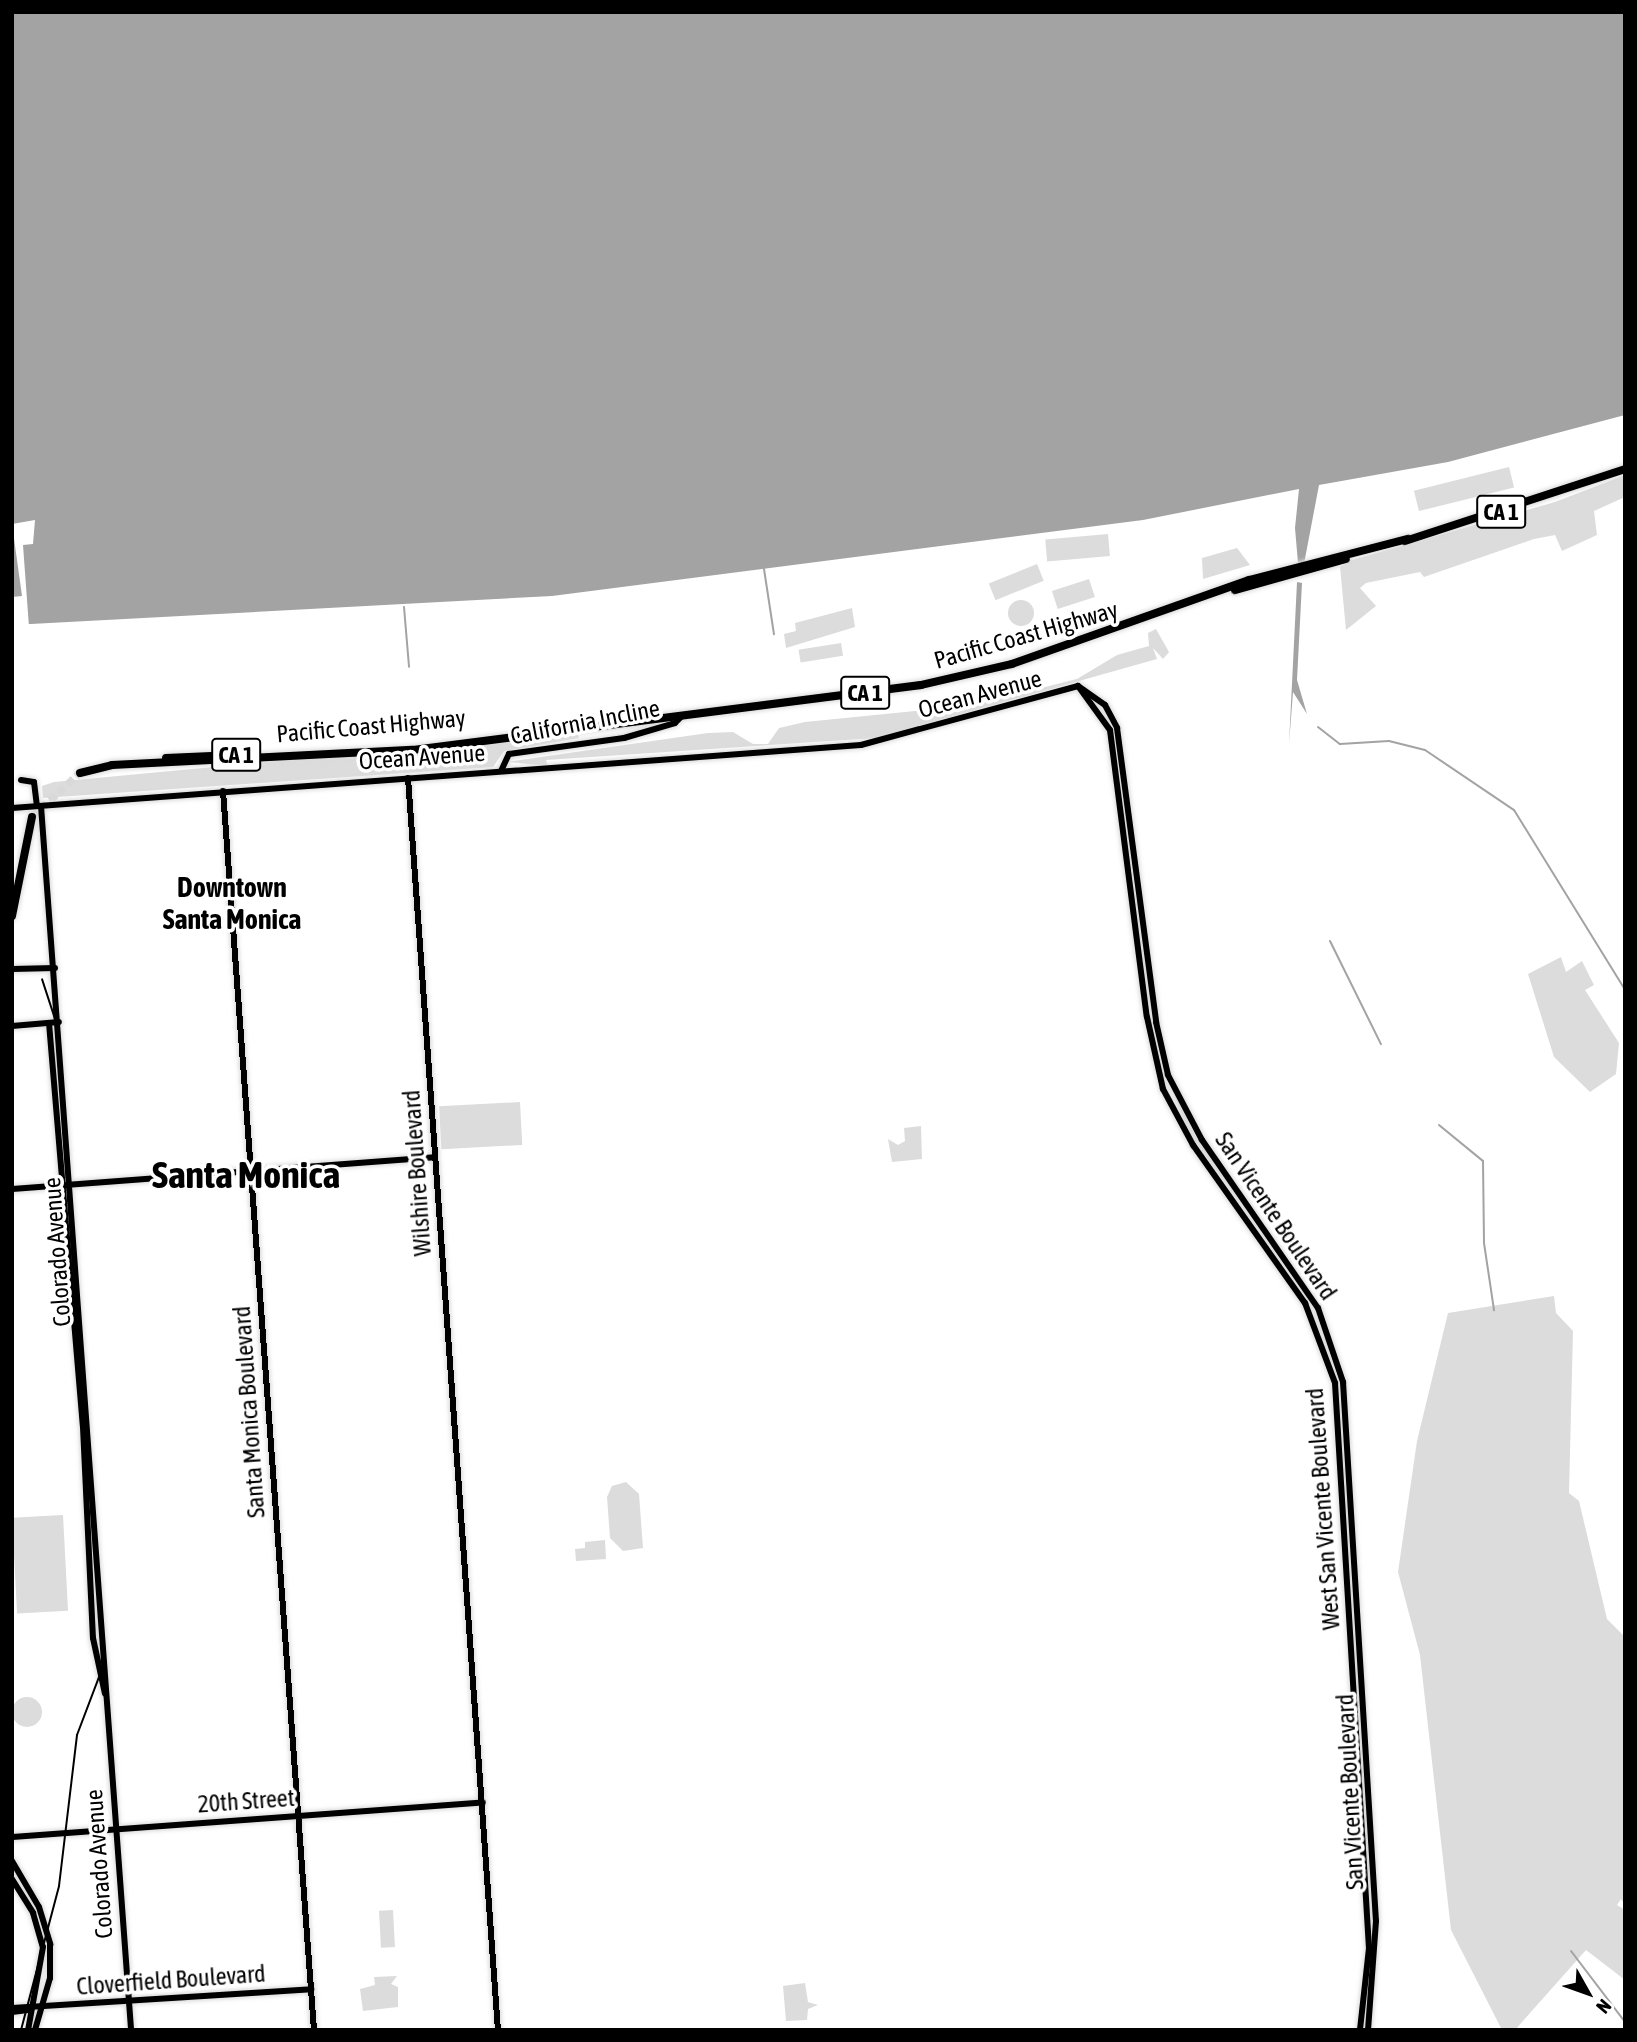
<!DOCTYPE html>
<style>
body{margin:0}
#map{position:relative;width:1637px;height:2042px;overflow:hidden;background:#fff;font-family:"Asap Condensed",sans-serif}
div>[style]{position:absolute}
.green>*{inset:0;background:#dcdcdc;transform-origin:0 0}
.round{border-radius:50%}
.water>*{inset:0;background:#a3a3a3}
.pier>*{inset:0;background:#fff}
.stream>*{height:2px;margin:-1px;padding:0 1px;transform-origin:1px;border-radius:1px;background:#a3a3a3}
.highway-tunnel>*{height:8px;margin-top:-4px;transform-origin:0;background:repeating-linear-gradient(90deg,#d9d9d9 0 8px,transparent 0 12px)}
.roads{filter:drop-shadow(0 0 2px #dbdbdb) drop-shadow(0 0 2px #dbdbdb)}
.major>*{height:6px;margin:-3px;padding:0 3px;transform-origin:3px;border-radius:3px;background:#000}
.highway>*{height:8px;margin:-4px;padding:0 4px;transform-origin:4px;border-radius:4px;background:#000}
.tram>*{height:2px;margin:-1px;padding:0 1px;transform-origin:1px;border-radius:1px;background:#000}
span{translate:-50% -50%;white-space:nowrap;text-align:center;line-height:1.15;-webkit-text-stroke:7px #fff;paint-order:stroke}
.shield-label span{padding:2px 5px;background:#fff;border:2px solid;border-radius:5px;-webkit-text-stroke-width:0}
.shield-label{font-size:23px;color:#000;font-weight:700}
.street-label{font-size:24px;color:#000}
.quarter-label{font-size:28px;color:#000;font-weight:700}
.town-label{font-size:38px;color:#000;font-weight:700}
.frame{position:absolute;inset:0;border:14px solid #000;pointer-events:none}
.north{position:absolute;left:1553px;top:1958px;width:70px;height:70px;-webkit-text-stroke:5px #fff;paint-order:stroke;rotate:130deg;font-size:19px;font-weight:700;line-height:28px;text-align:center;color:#000}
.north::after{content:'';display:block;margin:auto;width:24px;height:32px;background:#000;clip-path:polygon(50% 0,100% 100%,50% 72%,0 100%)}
</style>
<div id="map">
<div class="green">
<div style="left:1509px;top:467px;width:21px;height:98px;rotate:76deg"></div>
<div style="clip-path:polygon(1625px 475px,1625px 497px,1594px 511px,1597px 535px,1562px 551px,1555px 535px,1534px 539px,1424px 577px,1420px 572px,1366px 583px,1360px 588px,1376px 606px,1346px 630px,1340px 567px,1349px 561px,1555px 502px)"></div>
<div style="left:1108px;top:534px;width:22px;height:63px;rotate:85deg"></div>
<div style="clip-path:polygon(1237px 548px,1250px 565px,1203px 579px,1202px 558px)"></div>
<div style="left:1037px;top:564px;width:18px;height:52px;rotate:68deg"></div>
<div style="left:1089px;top:579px;width:19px;height:39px;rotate:72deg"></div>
<div class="round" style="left:1008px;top:600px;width:26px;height:26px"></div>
<div style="clip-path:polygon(852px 608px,855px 627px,786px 648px,784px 634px,796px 631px,795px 623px)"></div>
<div style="clip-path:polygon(1156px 629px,1169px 652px,1163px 659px,1153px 648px,1157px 659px,876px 738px,546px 760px,548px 766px,507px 762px,708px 733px,733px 732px,753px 744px,768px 744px,779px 728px,805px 722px,975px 705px,1077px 679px,1117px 655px,1149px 646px,1148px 633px)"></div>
<div style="left:841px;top:643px;width:13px;height:43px;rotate:81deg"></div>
<div style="clip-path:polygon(578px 733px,579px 738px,504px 751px,493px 767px,43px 798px,42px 786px,54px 782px)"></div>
<div style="clip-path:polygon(1561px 957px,1566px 972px,1582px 961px,1594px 985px,1585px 990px,1619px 1043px,1616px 1074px,1590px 1092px,1554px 1057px,1528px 974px)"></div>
<div style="clip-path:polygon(1158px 1055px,1195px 1135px,1275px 1249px,1190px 1135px)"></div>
<div style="left:520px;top:1102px;width:43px;height:81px;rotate:87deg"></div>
<div style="clip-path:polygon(921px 1126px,922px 1159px,892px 1162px,888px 1139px,898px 1145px,905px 1141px,904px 1128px)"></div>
<div style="clip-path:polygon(1554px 1296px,1556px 1313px,1573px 1331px,1569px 1493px,1579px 1501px,1607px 1619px,1625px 1637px,1625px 1905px,1621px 1899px,1617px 1905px,1625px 1910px,1625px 1980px,1586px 1950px,1515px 2030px,1502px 2030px,1451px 1930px,1420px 1655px,1398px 1572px,1417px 1441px,1448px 1313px)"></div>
<div style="clip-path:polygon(626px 1482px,639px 1494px,643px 1548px,623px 1551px,610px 1538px,607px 1497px,612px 1486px)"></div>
<div style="left:63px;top:1515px;width:96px;height:51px;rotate:87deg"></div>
<div style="clip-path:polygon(605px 1540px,606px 1559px,576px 1561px,575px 1549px,585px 1548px,585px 1542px)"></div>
<div style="clip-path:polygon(1358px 1677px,1374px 1916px,1372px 1917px,1369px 1914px)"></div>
<div class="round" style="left:12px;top:1697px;width:30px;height:30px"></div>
<div style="left:393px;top:1910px;width:37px;height:14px;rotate:87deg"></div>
<div style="clip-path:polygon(397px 1976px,391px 1984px,398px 1987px,398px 2007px,363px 2011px,360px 1989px,375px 1985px,374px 1977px)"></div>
<div style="clip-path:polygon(805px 1983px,808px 2002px,818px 2005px,808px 2009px,807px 2020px,786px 2021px,783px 1986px)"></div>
</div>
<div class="water">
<div style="clip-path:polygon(12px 12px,1625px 12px,1625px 415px,1448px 462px,1319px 485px,1304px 564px,1298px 563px,1295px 528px,1299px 489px,1143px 520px,552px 596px,12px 625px)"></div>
<div style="clip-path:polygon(1297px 582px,1302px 583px,1297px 680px,1307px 714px,1293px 692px,1289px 744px)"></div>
</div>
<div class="pier">
<div style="clip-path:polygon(35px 520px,33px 544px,23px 545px,29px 627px,12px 629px,12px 597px,22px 596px,12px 524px)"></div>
</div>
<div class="stream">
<div style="left:764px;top:569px;width:66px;rotate:81.3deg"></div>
<div style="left:404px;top:607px;width:60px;rotate:85.2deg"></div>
<div style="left:1318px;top:727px;width:28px;rotate:38deg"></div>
<div style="left:1340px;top:744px;width:49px;rotate:-3.5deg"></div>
<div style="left:1389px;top:741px;width:37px;rotate:14deg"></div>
<div style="left:1425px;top:750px;width:107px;rotate:34deg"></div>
<div style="left:1514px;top:810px;width:211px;rotate:58.3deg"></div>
<div style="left:1330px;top:941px;width:115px;rotate:63.7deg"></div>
<div style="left:1439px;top:1125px;width:57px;rotate:39.3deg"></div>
<div style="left:1483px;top:1161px;width:82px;rotate:89.3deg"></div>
<div style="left:1484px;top:1243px;width:68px;rotate:81.5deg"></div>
<div style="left:1571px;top:1951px;width:89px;rotate:52.7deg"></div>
</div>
<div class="highway-tunnel">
<div style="left:32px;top:817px;width:65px;rotate:-42.5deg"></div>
</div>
<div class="roads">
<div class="major">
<div style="left:1078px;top:686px;width:33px;rotate:35deg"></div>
<div style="left:1105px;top:705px;width:26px;rotate:62deg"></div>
<div style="left:1117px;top:728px;width:297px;rotate:82.4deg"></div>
<div style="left:1156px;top:1022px;width:54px;rotate:77.2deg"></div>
<div style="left:1168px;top:1075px;width:73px;rotate:62.4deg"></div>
<div style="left:1202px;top:1140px;width:204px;rotate:55.4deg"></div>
<div style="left:1318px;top:1308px;width:78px;rotate:71.3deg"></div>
<div style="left:1343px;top:1382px;width:540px;rotate:86.5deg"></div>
<div style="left:1376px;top:1921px;width:109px;rotate:94.2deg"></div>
<div style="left:1078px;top:686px;width:54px;rotate:54deg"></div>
<div style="left:1110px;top:730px;width:289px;rotate:82.7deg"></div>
<div style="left:1147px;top:1017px;width:74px;rotate:77.5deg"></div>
<div style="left:1163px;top:1089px;width:64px;rotate:61.8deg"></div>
<div style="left:1193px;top:1145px;width:194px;rotate:54.7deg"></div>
<div style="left:1305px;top:1303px;width:85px;rotate:69.4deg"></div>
<div style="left:1335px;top:1383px;width:566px;rotate:86.56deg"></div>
<div style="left:1369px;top:1948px;width:82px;rotate:96.3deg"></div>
<div style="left:501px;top:771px;width:19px;rotate:-65deg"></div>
<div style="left:509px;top:754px;width:116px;rotate:-7.9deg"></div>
<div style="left:624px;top:738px;width:53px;rotate:-16.4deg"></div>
<div style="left:675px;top:723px;width:11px;rotate:-45deg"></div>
<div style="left:408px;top:778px;width:1255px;rotate:85.89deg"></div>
<div style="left:21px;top:780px;width:13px;rotate:9deg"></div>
<div style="left:34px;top:782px;width:24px;rotate:83deg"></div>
<div style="left:223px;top:791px;width:1242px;rotate:85.8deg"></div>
<div style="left:41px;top:806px;width:1227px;rotate:85.79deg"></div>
<div style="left:12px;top:808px;width:851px;rotate:-4.24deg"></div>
<div style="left:861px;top:745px;width:225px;rotate:-15.2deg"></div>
<div style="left:12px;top:969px;width:43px;rotate:-1.3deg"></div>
<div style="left:49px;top:1023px;width:405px;rotate:85.2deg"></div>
<div style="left:83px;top:1427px;width:211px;rotate:87.3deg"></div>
<div style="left:93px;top:1638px;width:57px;rotate:77.9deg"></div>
<div style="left:12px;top:1026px;width:47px;rotate:-4.9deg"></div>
<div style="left:12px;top:1189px;width:424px;rotate:-4.3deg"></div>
<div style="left:12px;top:1837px;width:472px;rotate:-4.2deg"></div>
<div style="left:12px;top:1861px;width:53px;rotate:59.6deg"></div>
<div style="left:39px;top:1907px;width:39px;rotate:73deg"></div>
<div style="left:50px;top:1944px;width:34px;rotate:90deg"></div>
<div style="left:50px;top:1978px;width:54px;rotate:106.1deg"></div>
<div style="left:12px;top:1879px;width:40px;rotate:58deg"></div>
<div style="left:33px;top:1913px;width:35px;rotate:74deg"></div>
<div style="left:43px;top:1947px;width:84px;rotate:100.2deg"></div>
<div style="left:12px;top:2008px;width:300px;rotate:-3.6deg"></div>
<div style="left:12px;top:2012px;width:16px;rotate:-7deg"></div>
</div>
<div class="highway">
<div style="left:1405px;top:541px;width:231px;rotate:-18.1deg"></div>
<div style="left:1235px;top:590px;width:115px;rotate:-15.6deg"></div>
<div style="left:166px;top:758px;width:68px;rotate:-2.5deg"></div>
<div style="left:80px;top:773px;width:33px;rotate:-14deg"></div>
<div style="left:112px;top:765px;width:301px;rotate:-2.9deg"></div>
<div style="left:413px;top:750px;width:512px;rotate:-7.29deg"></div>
<div style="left:921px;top:685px;width:93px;rotate:-13deg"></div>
<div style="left:1012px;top:664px;width:251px;rotate:-19.5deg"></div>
<div style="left:1249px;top:580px;width:164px;rotate:-14.5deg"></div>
<div style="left:12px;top:916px;width:101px;rotate:-78.6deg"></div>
</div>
</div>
<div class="tram">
<div style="left:21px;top:2030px;width:149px;rotate:-75.2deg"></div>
<div style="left:59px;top:1886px;width:152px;rotate:-83.2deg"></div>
<div style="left:77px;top:1735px;width:76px;rotate:-69.2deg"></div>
<div style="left:104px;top:1664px;width:641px;rotate:-94.21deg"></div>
<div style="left:57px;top:1025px;width:48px;rotate:-108.1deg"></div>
</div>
<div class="shield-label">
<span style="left:1501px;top:512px">CA 1</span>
<span style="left:865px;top:693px">CA 1</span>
<span style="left:236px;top:755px">CA 1</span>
</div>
<div class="street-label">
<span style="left:1026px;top:635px;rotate:-16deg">Pacific Coast Highway</span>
<span style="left:980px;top:694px;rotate:-15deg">Ocean Avenue</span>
<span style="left:585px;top:722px;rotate:-11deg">California Incline</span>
<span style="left:371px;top:726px;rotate:-5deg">Pacific Coast Highway</span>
<span style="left:422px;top:757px;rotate:-4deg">Ocean Avenue</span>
<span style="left:417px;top:1173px;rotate:-94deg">Wilshire Boulevard</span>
<span style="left:1276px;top:1216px;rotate:56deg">San Vicente Boulevard</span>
<span style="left:57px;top:1252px;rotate:-94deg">Colorado Avenue</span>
<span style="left:249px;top:1412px;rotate:-94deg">Santa Monica Boulevard</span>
<span style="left:1323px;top:1509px;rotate:-94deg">West San Vicente Boulevard</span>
<span style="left:1350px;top:1792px;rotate:-93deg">San Vicente Boulevard</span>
<span style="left:246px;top:1801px;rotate:-4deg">20th Street</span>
<span style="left:99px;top:1864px;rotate:-94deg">Colorado Avenue</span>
<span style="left:171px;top:1980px;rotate:-4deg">Cloverfield Boulevard</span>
</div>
<div class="quarter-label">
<span style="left:232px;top:903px">Downtown<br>Santa Monica</span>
</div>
<div class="town-label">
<span style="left:246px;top:1175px">Santa Monica</span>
</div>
<div class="frame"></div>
<div class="north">N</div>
</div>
